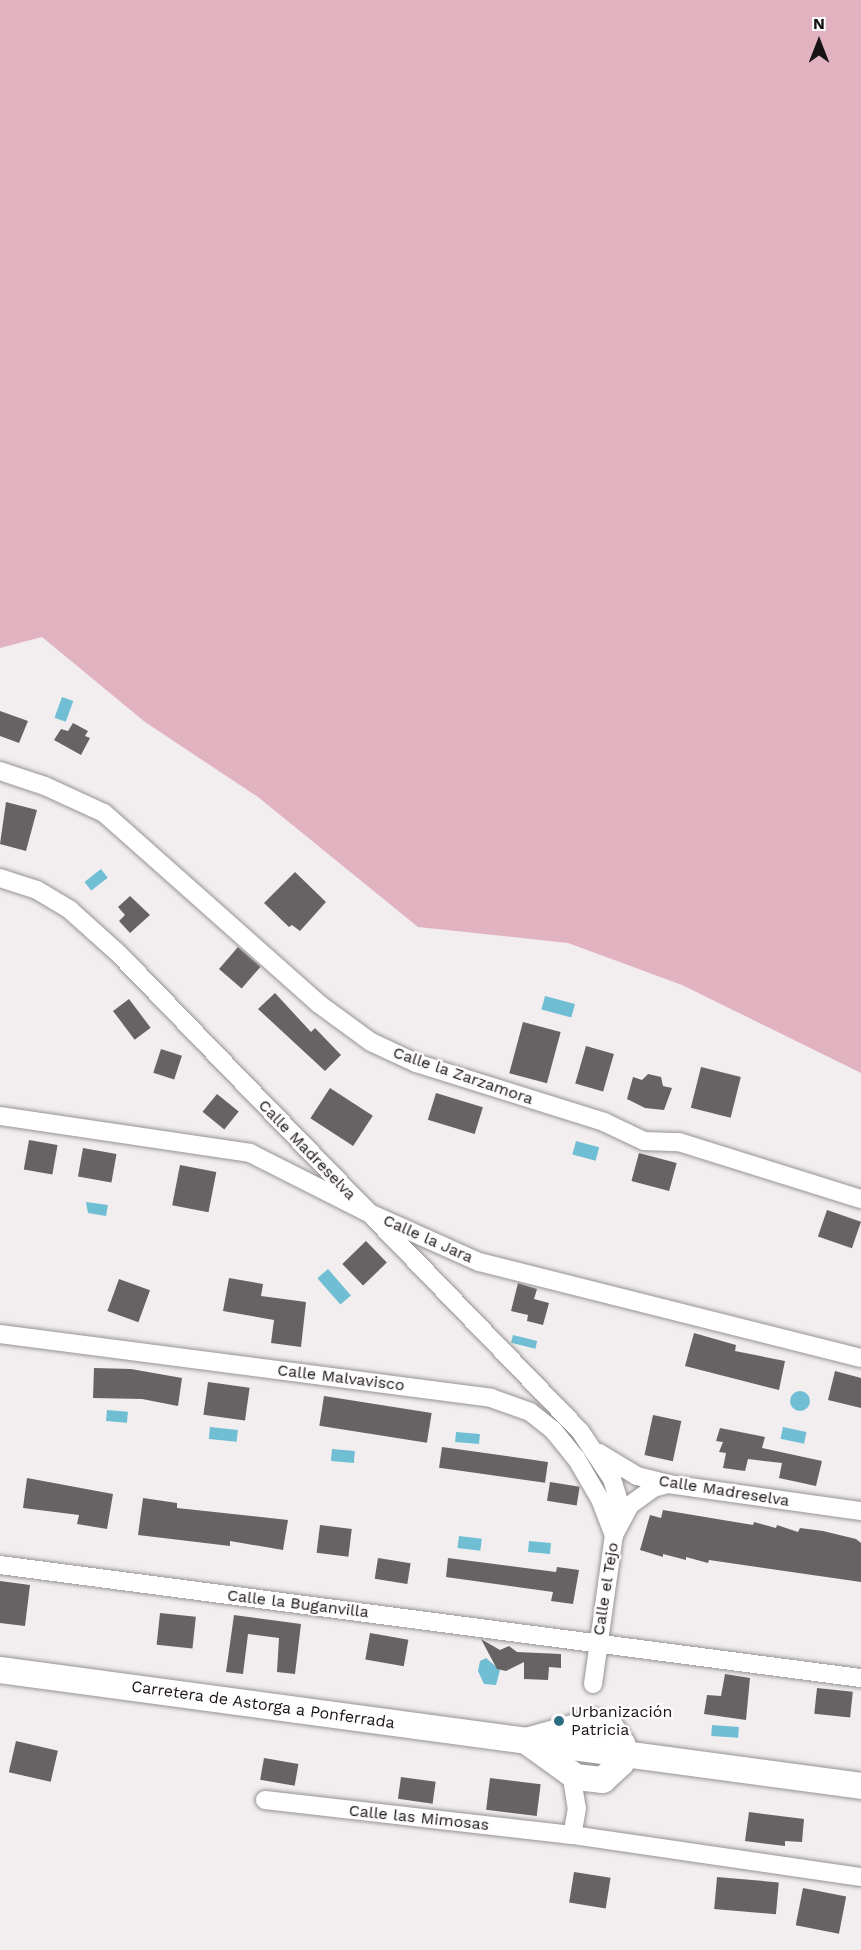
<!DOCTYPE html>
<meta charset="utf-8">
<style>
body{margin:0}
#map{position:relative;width:861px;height:1950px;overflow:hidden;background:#f2eeef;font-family:"Work Sans",sans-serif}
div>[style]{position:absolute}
.green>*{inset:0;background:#e1b3c0}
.water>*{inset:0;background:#70bed3;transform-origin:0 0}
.round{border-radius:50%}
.building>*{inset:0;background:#666364;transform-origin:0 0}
.roads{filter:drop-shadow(0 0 2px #979394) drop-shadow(0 0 2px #979394)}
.street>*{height:18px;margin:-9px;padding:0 9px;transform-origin:9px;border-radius:9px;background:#fff}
.secondary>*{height:26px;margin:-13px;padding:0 13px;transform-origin:13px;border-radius:13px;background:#fff}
.dots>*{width:16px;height:16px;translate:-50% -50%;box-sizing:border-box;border:3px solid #fffcfd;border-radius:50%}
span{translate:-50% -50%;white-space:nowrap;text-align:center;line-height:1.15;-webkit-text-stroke:4.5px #fffcfd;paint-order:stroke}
.street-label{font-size:16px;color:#161415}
.poi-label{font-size:16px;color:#161415}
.left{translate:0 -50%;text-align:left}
.north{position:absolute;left:789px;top:12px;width:60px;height:60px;-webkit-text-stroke:4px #fffcfd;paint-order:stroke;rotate:0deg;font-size:16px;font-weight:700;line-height:24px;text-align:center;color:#161415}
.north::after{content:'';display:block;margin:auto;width:21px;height:27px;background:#161415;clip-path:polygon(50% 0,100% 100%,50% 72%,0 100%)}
</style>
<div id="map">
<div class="green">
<div style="clip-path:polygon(0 0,861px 0,861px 1073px,682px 985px,568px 943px,418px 927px,258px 797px,145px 722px,42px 637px,0 648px)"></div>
</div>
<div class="water">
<div style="left:62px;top:697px;width:12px;height:22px;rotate:20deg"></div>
<div style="left:101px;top:869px;width:11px;height:21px;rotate:52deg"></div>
<div style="left:545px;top:996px;width:31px;height:14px;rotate:15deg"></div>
<div style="left:576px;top:1141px;width:24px;height:14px;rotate:15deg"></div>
<div style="clip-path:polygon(86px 1202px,108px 1205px,106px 1216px,88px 1213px)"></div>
<div style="left:328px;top:1269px;width:35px;height:14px;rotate:49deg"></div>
<div style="left:513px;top:1335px;width:25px;height:8px;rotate:14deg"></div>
<div class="round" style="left:790px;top:1391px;width:20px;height:20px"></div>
<div style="left:107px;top:1410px;width:21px;height:11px;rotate:5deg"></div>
<div style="left:210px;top:1427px;width:28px;height:12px;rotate:6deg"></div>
<div style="left:783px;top:1427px;width:24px;height:12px;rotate:12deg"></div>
<div style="left:456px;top:1432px;width:24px;height:10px;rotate:5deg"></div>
<div style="left:332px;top:1449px;width:23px;height:12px;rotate:5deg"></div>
<div style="left:459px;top:1536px;width:23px;height:12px;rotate:7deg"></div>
<div style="left:529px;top:1541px;width:22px;height:11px;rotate:5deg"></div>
<div style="clip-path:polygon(486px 1658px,500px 1670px,496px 1685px,484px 1684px,478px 1671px,480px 1661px)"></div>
<div style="left:712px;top:1725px;width:27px;height:11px;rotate:4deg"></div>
</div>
<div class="building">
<div style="clip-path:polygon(0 711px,28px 721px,19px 743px,0 736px)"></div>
<div style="clip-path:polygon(73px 723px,88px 731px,85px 736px,90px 738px,81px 755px,54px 740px,61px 729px,68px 731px)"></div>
<div style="clip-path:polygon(6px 802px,37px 810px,26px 851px,0 844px)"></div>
<div style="clip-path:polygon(295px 872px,326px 902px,300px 931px,292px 925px,289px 927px,264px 903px)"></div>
<div style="clip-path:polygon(130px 896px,150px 915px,130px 933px,119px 921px,125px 915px,118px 907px)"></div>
<div style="left:238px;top:947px;width:30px;height:29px;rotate:41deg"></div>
<div style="clip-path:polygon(275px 993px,311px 1032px,315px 1028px,341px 1055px,325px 1071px,258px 1009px)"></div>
<div style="left:129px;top:999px;width:36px;height:20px;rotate:53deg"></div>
<div style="left:523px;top:1022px;width:39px;height:53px;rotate:15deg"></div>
<div style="left:586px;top:1046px;width:29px;height:39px;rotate:16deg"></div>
<div style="left:161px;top:1049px;width:22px;height:25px;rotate:18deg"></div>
<div style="left:701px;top:1067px;width:41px;height:42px;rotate:14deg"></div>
<div style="clip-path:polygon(648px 1074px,661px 1077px,663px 1086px,672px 1088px,664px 1110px,645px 1108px,627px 1099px,633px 1077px,642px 1080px)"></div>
<div style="left:330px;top:1088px;width:51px;height:36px;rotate:33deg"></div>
<div style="left:436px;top:1093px;width:49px;height:28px;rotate:17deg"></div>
<div style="left:217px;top:1094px;width:28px;height:23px;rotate:39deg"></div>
<div style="left:29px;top:1140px;width:29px;height:30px;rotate:10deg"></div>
<div style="left:83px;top:1148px;width:34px;height:29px;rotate:10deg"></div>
<div style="left:639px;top:1153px;width:39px;height:29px;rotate:15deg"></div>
<div style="left:180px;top:1165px;width:37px;height:41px;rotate:11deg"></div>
<div style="left:827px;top:1210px;width:36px;height:28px;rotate:19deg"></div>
<div style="left:366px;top:1241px;width:30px;height:33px;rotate:46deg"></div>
<div style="clip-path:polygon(229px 1278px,263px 1284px,261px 1296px,306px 1302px,301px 1347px,271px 1343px,274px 1320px,223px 1311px)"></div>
<div style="left:119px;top:1279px;width:33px;height:34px;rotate:20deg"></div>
<div style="clip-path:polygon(518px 1283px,537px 1289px,534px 1299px,549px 1303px,543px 1325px,527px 1321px,528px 1315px,511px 1311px)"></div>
<div style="clip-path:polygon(694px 1333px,736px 1345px,735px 1351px,785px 1361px,779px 1390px,685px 1366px)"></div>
<div style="clip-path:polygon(94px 1368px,131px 1369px,182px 1378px,178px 1406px,142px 1399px,93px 1398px)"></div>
<div style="clip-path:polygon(835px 1371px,861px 1378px,861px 1408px,828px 1400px)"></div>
<div style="left:208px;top:1382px;width:42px;height:33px;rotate:8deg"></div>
<div style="left:324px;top:1396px;width:109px;height:30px;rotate:9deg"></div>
<div style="left:653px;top:1415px;width:29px;height:41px;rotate:12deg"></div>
<div style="clip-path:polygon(720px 1428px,765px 1437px,762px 1448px,822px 1461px,816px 1486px,779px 1478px,782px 1463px,748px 1459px,745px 1471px,723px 1468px,726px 1453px,719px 1452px,723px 1442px,716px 1441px)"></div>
<div style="left:442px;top:1447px;width:107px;height:21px;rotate:8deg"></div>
<div style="clip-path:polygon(27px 1478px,113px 1494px,107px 1529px,77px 1524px,79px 1515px,23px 1508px)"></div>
<div style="left:550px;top:1482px;width:30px;height:19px;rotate:9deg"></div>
<div style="clip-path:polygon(143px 1498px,177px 1503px,177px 1508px,288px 1520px,283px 1550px,230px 1541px,230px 1546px,138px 1535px)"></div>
<div style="clip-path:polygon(663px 1510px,753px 1525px,754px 1522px,776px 1528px,777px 1525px,798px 1532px,800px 1528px,823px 1531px,856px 1539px,861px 1543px,861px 1582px,709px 1560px,708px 1563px,686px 1557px,686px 1560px,663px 1554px,663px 1557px,640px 1550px,650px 1515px,661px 1518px)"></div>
<div style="left:320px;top:1525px;width:32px;height:28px;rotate:7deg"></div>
<div style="left:378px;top:1558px;width:33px;height:21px;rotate:9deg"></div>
<div style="clip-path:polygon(448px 1558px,556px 1572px,557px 1567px,579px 1570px,573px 1604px,551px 1601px,553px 1592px,446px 1577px)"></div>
<div style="clip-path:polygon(0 1581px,30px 1585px,25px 1626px,0 1623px)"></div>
<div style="left:160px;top:1613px;width:36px;height:32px;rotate:6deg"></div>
<div style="clip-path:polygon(234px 1615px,301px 1624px,295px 1674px,277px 1672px,279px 1638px,248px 1634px,243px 1674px,226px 1672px)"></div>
<div style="left:370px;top:1633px;width:39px;height:27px;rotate:10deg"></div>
<div style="clip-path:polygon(481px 1639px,500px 1650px,509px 1646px,517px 1652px,561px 1654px,561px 1668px,549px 1667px,548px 1680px,524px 1679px,524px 1662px,506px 1671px,497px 1669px)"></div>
<div style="clip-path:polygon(725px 1674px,750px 1678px,746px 1720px,704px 1714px,707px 1695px,721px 1696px)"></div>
<div style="left:817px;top:1688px;width:36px;height:26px;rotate:6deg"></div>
<div style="left:16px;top:1741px;width:43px;height:32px;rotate:13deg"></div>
<div style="left:264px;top:1758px;width:35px;height:22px;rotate:10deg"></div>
<div style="left:401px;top:1777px;width:35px;height:22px;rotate:8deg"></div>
<div style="left:490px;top:1778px;width:51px;height:32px;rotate:7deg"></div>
<div style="clip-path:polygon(749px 1812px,804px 1819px,802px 1842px,785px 1841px,785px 1846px,745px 1841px)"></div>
<div style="left:574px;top:1872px;width:37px;height:31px;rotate:9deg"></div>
<div style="left:717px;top:1877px;width:62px;height:32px;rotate:5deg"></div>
<div style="left:803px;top:1888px;width:44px;height:38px;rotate:11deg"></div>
</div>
<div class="roads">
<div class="street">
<div style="left:0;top:771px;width:47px;rotate:18.4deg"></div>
<div style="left:45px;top:786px;width:65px;rotate:24.6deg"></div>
<div style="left:104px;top:813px;width:288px;rotate:41.6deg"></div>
<div style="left:319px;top:1004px;width:64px;rotate:36.2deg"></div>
<div style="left:371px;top:1042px;width:50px;rotate:25deg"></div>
<div style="left:416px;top:1063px;width:197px;rotate:17.4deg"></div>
<div style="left:604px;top:1122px;width:44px;rotate:25.4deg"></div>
<div style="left:644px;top:1141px;width:35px;rotate:2deg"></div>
<div style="left:679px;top:1142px;width:191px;rotate:17.4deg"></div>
<div style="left:0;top:878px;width:39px;rotate:18deg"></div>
<div style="left:37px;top:890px;width:39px;rotate:31deg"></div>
<div style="left:70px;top:910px;width:66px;rotate:41.9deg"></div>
<div style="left:119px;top:954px;width:663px;rotate:45.98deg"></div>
<div style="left:580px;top:1431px;width:58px;rotate:56.3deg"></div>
<div style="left:612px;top:1479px;width:24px;rotate:73deg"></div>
<div style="left:619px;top:1502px;width:33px;rotate:99deg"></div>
<div style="left:0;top:1116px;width:253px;rotate:8.4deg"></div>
<div style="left:250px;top:1153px;width:131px;rotate:26.8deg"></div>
<div style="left:367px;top:1212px;width:123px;rotate:24.1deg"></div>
<div style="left:479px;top:1262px;width:394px;rotate:14.1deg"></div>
<div style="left:0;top:1334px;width:495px;rotate:7.4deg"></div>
<div style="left:491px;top:1398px;width:41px;rotate:19.7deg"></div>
<div style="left:530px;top:1412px;width:29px;rotate:38deg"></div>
<div style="left:553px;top:1430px;width:36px;rotate:51deg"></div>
<div style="left:576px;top:1458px;width:48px;rotate:59.7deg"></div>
<div style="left:600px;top:1499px;width:39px;rotate:69deg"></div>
<div style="left:599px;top:1453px;width:44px;rotate:31.2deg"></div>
<div style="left:637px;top:1476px;width:32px;rotate:14deg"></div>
<div style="left:668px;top:1484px;width:195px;rotate:8deg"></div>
<div style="left:0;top:1565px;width:868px;rotate:7.48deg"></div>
<div style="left:593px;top:1684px;width:150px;rotate:-82deg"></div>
<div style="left:614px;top:1535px;width:34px;rotate:-62deg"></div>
<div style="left:630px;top:1505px;width:29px;rotate:-36deg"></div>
<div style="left:653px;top:1488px;width:16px;rotate:-15deg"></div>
<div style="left:571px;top:1772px;width:36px;rotate:81deg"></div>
<div style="left:577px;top:1808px;width:27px;rotate:100deg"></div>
<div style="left:265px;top:1800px;width:309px;rotate:6.5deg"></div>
<div style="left:572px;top:1835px;width:292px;rotate:8.3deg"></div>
</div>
<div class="secondary">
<div style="left:0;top:1670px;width:869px;rotate:7.67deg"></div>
<div style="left:594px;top:1722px;width:18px;rotate:19deg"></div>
<div style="left:611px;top:1728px;width:19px;rotate:55deg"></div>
<div style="left:622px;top:1744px;width:19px;rotate:93deg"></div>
<div style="left:621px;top:1763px;width:25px;rotate:137deg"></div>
<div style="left:603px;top:1780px;width:27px;rotate:-174deg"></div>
<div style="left:576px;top:1777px;width:62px;rotate:-144.2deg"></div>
<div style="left:526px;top:1741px;width:71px;rotate:-15.6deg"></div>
</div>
</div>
<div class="dots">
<div style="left:559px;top:1721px;background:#2b6e7f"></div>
</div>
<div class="street-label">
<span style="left:463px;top:1076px;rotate:19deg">Calle la Zarzamora</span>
<span style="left:307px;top:1150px;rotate:46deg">Calle Madreselva</span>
<span style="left:428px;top:1239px;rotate:24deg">Calle la Jara</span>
<span style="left:341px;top:1378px;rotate:7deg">Calle Malvavisco</span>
<span style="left:724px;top:1491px;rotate:9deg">Calle Madreselva</span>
<span style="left:606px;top:1589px;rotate:-81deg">Calle el Tejo</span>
<span style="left:298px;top:1604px;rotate:7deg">Calle la Buganvilla</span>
<span style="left:263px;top:1705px;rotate:8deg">Carretera de Astorga a Ponferrada</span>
<span style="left:419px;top:1818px;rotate:6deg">Calle las Mimosas</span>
</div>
<div class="poi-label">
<span class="left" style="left:571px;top:1721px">Urbanización<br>Patricia</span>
</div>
<div class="north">N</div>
</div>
